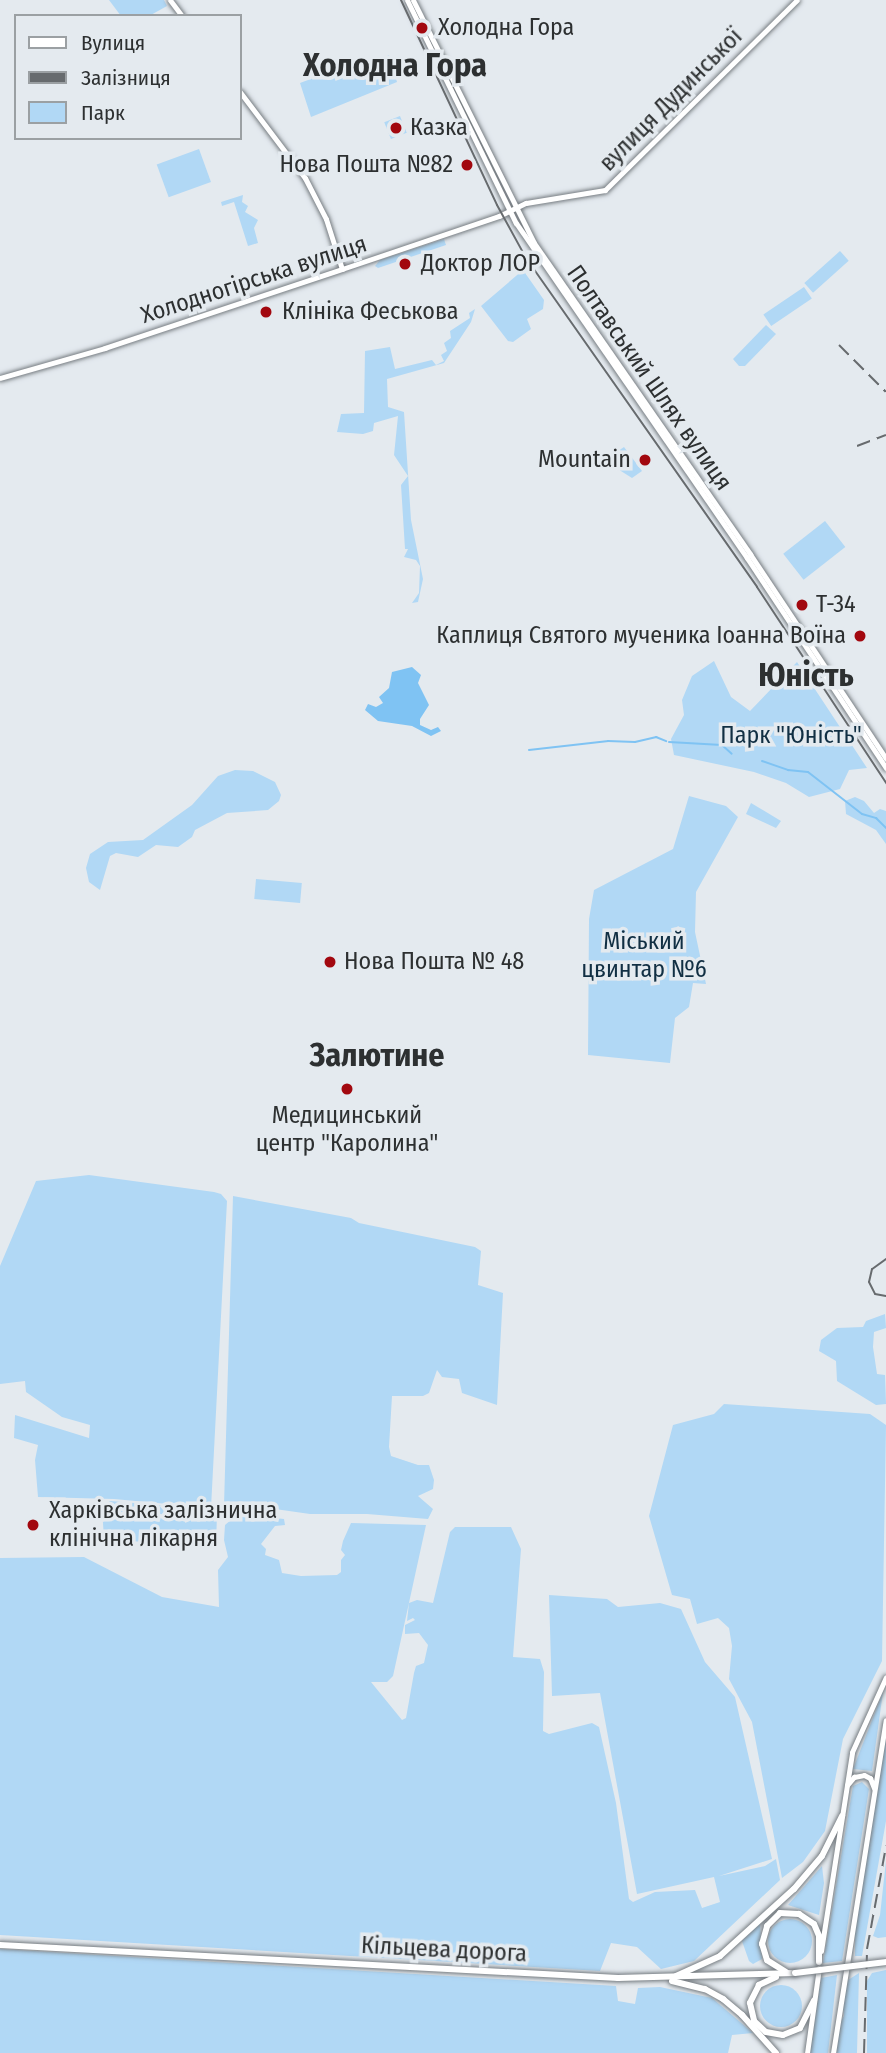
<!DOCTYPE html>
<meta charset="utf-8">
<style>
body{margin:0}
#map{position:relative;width:886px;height:2053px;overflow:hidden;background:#e4eaef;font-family:"Fira Sans Condensed",sans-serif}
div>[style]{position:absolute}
.green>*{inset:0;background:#b1d8f5;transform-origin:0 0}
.round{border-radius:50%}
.water>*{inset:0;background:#7fc3f3}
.stream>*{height:2px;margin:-1px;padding:0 1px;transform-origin:1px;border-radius:1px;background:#7fc3f3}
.roads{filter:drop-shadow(0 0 2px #777d82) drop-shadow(0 0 2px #777d82)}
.secondary>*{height:4.5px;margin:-2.25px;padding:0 2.25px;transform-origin:2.25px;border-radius:2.25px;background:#fff}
.primary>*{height:5px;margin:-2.5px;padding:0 2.5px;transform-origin:2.5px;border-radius:2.5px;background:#fff}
.trunk>*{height:6px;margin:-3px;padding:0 3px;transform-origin:3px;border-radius:3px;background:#fff}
.tram>*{height:2px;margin:-1px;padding:0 1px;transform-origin:1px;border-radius:1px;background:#676b6e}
.rail>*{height:2px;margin-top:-1px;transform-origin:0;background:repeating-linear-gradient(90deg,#676b6e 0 14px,transparent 0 21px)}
.bridges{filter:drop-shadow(0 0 2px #777d82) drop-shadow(0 0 2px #777d82)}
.trunk-bridge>*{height:6px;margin:-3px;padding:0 3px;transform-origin:3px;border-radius:3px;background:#fff}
.dots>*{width:19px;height:19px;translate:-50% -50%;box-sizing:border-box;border:4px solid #e4eaef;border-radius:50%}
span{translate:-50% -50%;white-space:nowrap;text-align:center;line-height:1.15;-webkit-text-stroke:7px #e4eaef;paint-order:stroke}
.poi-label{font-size:24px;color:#2d3031}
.left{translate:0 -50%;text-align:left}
.right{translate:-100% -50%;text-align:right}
.street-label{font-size:24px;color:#2d3031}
.park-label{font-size:24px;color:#112f43}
.district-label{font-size:32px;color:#2d3031;font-weight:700}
.legend{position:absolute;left:14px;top:14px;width:228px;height:126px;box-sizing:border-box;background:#e4eaef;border:2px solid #9ba0a3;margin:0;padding:9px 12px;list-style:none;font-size:21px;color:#2d3031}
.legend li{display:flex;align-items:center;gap:14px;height:35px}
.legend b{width:35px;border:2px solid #9ba0a3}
</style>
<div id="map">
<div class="green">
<div style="clip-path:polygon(109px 0,164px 0,167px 6px,149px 16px,121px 16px)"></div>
<div style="clip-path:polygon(389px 55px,397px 82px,311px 117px,300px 83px,359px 61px,363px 66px)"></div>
<div style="left:400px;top:116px;width:18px;height:17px;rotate:68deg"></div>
<div style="left:199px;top:149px;width:35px;height:45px;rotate:70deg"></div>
<div style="clip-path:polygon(243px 195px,242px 202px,248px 206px,245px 212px,258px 220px,254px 228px,258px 243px,248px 246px,234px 202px,222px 206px,221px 202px)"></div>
<div style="clip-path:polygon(444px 239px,446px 245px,378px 268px,375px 266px,380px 260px)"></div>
<div style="left:840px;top:251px;width:13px;height:48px;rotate:48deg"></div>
<div style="clip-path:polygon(523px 270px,544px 300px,543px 309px,527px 319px,531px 329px,513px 342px,508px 341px,481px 306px)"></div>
<div style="left:804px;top:287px;width:14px;height:49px;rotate:56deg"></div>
<div style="clip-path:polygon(475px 309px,471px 322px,444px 363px,387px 379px,388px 407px,404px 412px,411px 520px,423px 579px,418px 602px,412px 603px,419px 593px,420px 566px,416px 560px,404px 557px,408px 549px,405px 549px,401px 485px,408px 476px,394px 455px,398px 416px,374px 423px,373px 431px,363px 434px,337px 432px,341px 414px,364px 413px,365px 351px,390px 347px,395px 369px,432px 360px,436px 365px,444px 361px,441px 355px,447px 351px,444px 343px,451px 338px,450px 331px,470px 318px,469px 313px)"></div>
<div style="clip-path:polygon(766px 325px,776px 334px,745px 366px,739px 366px,733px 359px)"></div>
<div style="clip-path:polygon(624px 447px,642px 471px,632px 478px,613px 466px,608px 458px)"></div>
<div style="left:825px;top:521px;width:33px;height:53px;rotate:52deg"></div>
<div style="clip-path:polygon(714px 661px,731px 697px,750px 711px,797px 662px,867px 768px,849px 770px,840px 789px,809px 797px,786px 783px,754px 772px,674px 755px,671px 739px,684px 715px,682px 700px,692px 676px)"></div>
<div style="clip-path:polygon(235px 770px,253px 771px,275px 782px,281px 795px,279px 801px,268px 810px,227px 813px,195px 830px,192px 837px,178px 847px,156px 845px,138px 857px,116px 853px,110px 856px,100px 890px,89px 882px,86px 868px,90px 854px,108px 842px,143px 840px,192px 805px,218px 776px)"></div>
<div style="clip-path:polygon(689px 796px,726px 806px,738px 817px,696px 892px,695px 932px,706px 984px,693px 983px,689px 1007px,675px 1018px,670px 1063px,588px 1055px,589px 919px,594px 890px,673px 849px)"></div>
<div style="clip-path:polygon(855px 797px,864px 801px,874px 813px,880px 809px,886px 811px,886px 844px,876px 830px,846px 814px,845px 801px)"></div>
<div style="clip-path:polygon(751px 803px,781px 821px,776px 828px,746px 814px)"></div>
<div style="left:256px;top:879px;width:46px;height:20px;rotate:5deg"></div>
<div style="clip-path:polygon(89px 1175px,214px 1192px,221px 1194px,227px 1201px,211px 1508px,114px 1499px,38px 1497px,35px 1460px,38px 1445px,14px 1438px,15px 1415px,89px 1438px,90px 1425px,62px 1417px,26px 1392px,25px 1381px,0 1384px,0 1266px,36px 1181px)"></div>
<div style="clip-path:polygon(233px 1196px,351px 1218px,359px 1223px,475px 1247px,481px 1251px,478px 1285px,503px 1293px,497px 1405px,462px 1393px,459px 1379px,442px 1377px,437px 1370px,429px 1393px,423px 1396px,392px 1396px,389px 1447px,391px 1456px,418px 1465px,429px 1465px,434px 1480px,433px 1489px,418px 1496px,433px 1509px,428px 1519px,367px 1514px,310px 1514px,275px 1509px,241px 1511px,224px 1505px)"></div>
<div style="clip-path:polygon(885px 1314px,886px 1328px,874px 1332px,873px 1347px,877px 1374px,885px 1375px,886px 1404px,876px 1405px,837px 1381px,836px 1361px,819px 1351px,821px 1340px,837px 1328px,863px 1327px,866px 1321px)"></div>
<div style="clip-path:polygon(724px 1404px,870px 1414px,886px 1425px,882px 1661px,843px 1739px,825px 1831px,803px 1862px,782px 1878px,752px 1722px,729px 1679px,732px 1646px,729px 1628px,718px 1618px,697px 1624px,690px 1599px,672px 1595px,649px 1516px,673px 1425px,714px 1414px)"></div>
<div style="clip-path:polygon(110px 1501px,195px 1508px,217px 1513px,216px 1545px,104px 1540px,102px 1506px)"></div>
<div style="clip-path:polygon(238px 1514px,284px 1519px,285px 1525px,275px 1526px,261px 1544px,266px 1549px,265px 1555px,279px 1560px,282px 1573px,301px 1576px,337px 1575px,341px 1572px,341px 1560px,345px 1555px,341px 1550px,343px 1541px,351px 1523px,426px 1525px,393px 1676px,387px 1682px,371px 1682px,402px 1720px,406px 1718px,414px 1673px,416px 1666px,424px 1663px,428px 1645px,419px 1633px,405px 1634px,405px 1625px,415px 1620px,413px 1618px,407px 1621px,409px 1603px,417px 1600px,433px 1603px,450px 1532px,455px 1527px,511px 1527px,521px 1549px,513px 1657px,540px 1659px,544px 1672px,543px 1731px,549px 1734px,592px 1723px,599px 1727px,616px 1803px,629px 1899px,633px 1902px,655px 1892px,695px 1890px,702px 1908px,720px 1902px,714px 1877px,637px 1894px,600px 1693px,552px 1696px,549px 1595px,607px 1599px,618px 1607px,660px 1603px,681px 1609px,705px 1662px,735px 1697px,772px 1859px,719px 1876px,765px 1866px,776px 1859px,780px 1880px,694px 1961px,661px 1969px,637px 1947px,611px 1943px,600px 1971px,0 1935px,0 1558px,84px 1557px,162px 1597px,219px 1607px,218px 1570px,228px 1557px,224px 1540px,225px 1525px)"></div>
<div style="clip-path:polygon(883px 1692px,872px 1771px,853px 1769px)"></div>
<div style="clip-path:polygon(886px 1737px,886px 1821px,862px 1956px,855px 1956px,855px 1919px)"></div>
<div style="clip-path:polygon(862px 1782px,869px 1789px,842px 1961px,823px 1963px,853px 1786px)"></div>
<div style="clip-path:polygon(886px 1861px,886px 1937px,878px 1938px,873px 1936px,880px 1915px)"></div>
<div style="clip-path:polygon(822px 1866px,824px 1883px,819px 1915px,788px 1905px)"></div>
<div class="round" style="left:768px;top:1919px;width:44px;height:44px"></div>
<div style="clip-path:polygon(760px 1923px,762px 1959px,753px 1964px,749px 1961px,742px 1941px)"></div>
<div style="clip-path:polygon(0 1949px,616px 1986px,618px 2001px,635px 2004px,638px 1988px,660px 1987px,712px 1998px,753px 2033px,732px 2035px,728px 2053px,0 2053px)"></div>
<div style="clip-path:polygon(886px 1970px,886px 2053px,867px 2053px,867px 1981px,872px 1973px)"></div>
<div style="clip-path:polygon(859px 1973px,857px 2053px,836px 2053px,838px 2026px,844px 2016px,842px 2000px,845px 1982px)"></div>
<div style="clip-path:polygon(837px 1975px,828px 2053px,810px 2053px,821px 1978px)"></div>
<div class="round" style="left:760px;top:1985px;width:42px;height:42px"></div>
</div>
<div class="water">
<div style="clip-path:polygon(412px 667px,421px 675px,418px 683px,429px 705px,420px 719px,420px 725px,431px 730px,438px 727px,441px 731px,431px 736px,412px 726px,378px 721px,365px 710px,368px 704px,376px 707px,383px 703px,379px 697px,389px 688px,392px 672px)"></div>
</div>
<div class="stream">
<div style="left:669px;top:742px;width:53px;rotate:3.2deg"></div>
<div style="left:722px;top:745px;width:13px;rotate:42deg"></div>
<div style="left:529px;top:750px;width:80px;rotate:-6.5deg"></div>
<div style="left:608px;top:741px;width:27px;rotate:2deg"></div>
<div style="left:635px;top:742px;width:22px;rotate:-13deg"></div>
<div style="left:656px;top:737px;width:11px;rotate:22deg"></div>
<div style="left:762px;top:761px;width:28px;rotate:19deg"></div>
<div style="left:788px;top:770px;width:20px;rotate:6deg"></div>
<div style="left:808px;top:772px;width:68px;rotate:37.9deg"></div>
<div style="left:862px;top:814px;width:15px;rotate:16deg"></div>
<div style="left:876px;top:818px;width:14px;rotate:45deg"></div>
</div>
<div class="roads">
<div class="secondary">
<div style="left:0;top:378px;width:109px;rotate:-15.9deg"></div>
<div style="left:105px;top:348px;width:250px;rotate:-18.4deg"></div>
</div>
<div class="primary">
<div style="left:170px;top:0;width:20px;rotate:53deg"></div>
<div style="left:407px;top:0;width:248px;rotate:64deg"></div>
<div style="left:516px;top:223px;width:407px;rotate:55.4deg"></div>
<div style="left:747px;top:558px;width:252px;rotate:56.5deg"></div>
<div style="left:413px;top:0;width:271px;rotate:63.5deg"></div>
<div style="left:534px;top:243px;width:379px;rotate:55.2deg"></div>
<div style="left:750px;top:554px;width:246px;rotate:56.4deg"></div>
<div style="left:240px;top:92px;width:108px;rotate:52.9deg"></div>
<div style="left:305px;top:178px;width:46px;rotate:62.9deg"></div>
<div style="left:326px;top:219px;width:52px;rotate:72.3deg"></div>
<div style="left:342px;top:269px;width:166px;rotate:-18.7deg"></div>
<div style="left:499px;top:216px;width:30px;rotate:-26deg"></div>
<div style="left:526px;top:203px;width:80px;rotate:-9.3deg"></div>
<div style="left:605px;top:190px;width:270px;rotate:-44.7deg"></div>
<div style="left:847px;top:1785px;width:11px;rotate:-49deg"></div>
<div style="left:854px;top:1777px;width:10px;rotate:-11deg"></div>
<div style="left:864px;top:1775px;width:7px;rotate:27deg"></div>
<div style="left:870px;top:1778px;width:11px;rotate:68deg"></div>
<div style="left:821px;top:1951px;width:201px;rotate:-81.1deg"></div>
<div style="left:852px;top:1752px;width:82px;rotate:-65.6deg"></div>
<div style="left:807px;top:2053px;width:86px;rotate:-82deg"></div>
<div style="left:833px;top:2053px;width:337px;rotate:-81deg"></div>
</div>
<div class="trunk">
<div style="left:0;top:1945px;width:619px;rotate:3.06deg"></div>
<div style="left:618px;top:1978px;width:177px;rotate:-1.6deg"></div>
<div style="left:786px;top:1972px;width:22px;rotate:-148deg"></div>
<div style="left:767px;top:1960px;width:17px;rotate:-107deg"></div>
<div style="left:762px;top:1944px;width:19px;rotate:-74deg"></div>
<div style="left:767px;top:1926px;width:18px;rotate:-45deg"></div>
<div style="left:780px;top:1913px;width:19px;rotate:3deg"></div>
<div style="left:799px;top:1914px;width:18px;rotate:34deg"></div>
<div style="left:814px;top:1924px;width:13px;rotate:67deg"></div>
<div style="left:819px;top:1936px;width:26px;rotate:90deg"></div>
<div style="left:676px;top:1976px;width:48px;rotate:-24.4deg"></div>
<div style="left:720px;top:1956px;width:100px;rotate:-42.2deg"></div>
<div style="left:794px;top:1889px;width:43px;rotate:-49.7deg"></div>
<div style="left:822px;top:1856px;width:45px;rotate:-63.4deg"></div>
<div style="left:776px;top:1977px;width:19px;rotate:155deg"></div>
<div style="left:759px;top:1985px;width:20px;rotate:117deg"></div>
<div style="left:750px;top:2003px;width:18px;rotate:77deg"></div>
<div style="left:754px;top:2021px;width:16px;rotate:43deg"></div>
<div style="left:766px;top:2032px;width:17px;rotate:10deg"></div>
<div style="left:783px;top:2035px;width:18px;rotate:-22deg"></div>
<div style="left:800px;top:2028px;width:31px;rotate:-63deg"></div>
<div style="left:672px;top:1981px;width:34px;rotate:14deg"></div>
<div style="left:705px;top:1989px;width:21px;rotate:29deg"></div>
<div style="left:723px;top:1999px;width:25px;rotate:40deg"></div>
<div style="left:742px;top:2015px;width:51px;rotate:48.2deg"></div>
</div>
</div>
<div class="tram">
<div style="left:401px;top:0;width:226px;rotate:64.9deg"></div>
<div style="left:497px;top:205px;width:60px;rotate:61.3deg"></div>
<div style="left:526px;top:258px;width:402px;rotate:54.9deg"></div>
<div style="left:757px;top:587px;width:235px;rotate:56.6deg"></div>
<div style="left:886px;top:1259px;width:17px;rotate:144deg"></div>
<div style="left:872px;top:1269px;width:13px;rotate:103deg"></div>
<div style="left:869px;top:1282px;width:13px;rotate:63deg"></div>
<div style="left:875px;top:1294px;width:11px;rotate:10deg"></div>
</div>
<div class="rail">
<div style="left:839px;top:345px;width:66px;rotate:45deg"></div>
<div style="left:857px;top:446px;width:31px;rotate:-21deg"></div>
<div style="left:864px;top:2053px;width:104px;rotate:-88.3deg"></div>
<div style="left:867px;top:1949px;width:105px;rotate:-79.5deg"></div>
</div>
<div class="bridges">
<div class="trunk-bridge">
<div style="left:795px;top:1973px;width:92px;rotate:-6.9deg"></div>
</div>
</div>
<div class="dots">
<div style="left:422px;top:28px;background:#a2080f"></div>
<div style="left:396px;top:128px;background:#a2080f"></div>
<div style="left:467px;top:165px;background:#a2080f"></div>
<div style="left:405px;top:264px;background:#a2080f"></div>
<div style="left:266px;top:312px;background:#a2080f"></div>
<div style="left:645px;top:460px;background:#a2080f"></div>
<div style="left:802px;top:605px;background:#a2080f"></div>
<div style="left:860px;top:636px;background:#a2080f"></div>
<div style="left:330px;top:962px;background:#a2080f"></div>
<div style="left:347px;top:1089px;background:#a2080f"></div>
<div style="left:33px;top:1525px;background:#a2080f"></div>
</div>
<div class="poi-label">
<span class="left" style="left:438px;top:28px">Холодна Гора</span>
<span class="left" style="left:410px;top:128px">Казка</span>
<span class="right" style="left:453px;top:165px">Нова Пошта №82</span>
<span class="left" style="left:421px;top:264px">Доктор ЛОР</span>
<span class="left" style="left:282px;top:312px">Клініка Феськова</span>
<span class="right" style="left:631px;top:460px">Mountain</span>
<span class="left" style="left:816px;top:605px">T-34</span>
<span class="right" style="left:846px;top:636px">Каплиця Святого мученика Іоанна Воїна</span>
<span class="left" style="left:344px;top:962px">Нова Пошта № 48</span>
<span style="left:347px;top:1130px">Медицинський<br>центр "Каролина"</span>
<span class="left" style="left:49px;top:1525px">Харківська залізнична<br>клінічна лікарня</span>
</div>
<div class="street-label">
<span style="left:671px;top:100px;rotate:-45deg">вулиця Дудинської</span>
<span style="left:254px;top:280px;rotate:-18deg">Холодногірська вулиця</span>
<span style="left:649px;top:378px;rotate:55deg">Полтавський Шлях вулиця</span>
<span style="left:444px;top:1950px;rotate:3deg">Кільцева дорога</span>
</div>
<div class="park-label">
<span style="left:791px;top:736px">Парк "Юність"</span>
<span style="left:644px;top:956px">Міський<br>цвинтар №6</span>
</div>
<div class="district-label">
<span style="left:395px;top:65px">Холодна Гора</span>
<span style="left:806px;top:675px">Юність</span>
<span style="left:377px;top:1055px">Залютине</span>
</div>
<ul class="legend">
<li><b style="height:9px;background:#fff"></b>Вулиця</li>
<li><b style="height:9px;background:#676b6e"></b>Залізниця</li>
<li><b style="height:19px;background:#b1d8f5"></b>Парк</li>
</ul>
</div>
